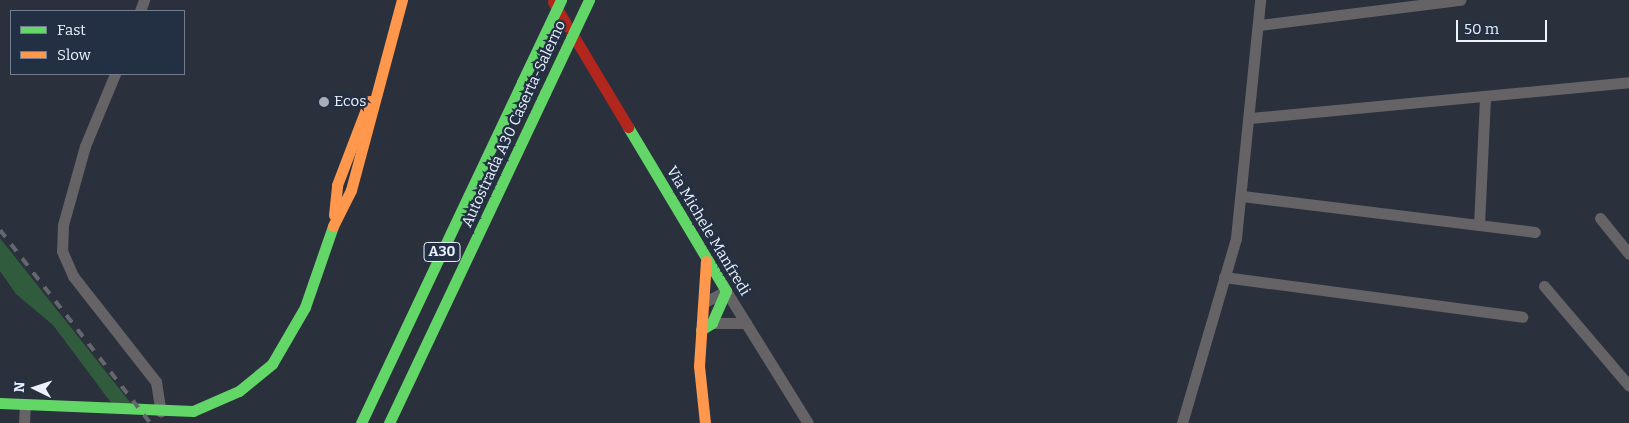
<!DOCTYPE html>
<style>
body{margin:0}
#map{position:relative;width:1629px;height:423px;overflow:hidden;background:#2a313c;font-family:Bitter,serif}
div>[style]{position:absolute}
.green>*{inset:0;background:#305b3c}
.street>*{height:11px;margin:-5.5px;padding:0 5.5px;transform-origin:5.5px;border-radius:5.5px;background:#666367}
.fast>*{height:11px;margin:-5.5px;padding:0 5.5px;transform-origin:5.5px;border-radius:5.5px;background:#63d668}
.slow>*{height:11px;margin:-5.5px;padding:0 5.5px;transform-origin:5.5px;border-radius:5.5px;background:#ff974d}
.jam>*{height:11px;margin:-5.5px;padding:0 5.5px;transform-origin:5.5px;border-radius:5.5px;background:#b3261e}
.rail>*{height:4px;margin-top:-2px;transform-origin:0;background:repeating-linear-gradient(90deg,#65676c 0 9px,transparent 0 18px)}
.fast-bridge>*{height:11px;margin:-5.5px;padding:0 5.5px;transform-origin:5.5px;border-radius:5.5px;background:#63d668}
.dots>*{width:14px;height:14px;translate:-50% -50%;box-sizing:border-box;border:2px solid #232f43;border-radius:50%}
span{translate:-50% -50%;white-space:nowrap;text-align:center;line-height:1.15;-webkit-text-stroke:4.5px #232f43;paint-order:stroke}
.shield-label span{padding:1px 4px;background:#232f43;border:1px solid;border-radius:4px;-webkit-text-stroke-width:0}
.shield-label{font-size:14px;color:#ecf2fd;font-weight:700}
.poi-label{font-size:15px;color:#ecf2fd}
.left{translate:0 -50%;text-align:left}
.street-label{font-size:15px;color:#ecf2fd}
.legend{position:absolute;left:10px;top:10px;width:175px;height:65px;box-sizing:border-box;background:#232f43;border:1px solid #737d8d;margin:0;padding:6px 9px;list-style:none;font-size:15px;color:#ecf2fd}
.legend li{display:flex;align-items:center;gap:10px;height:25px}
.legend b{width:25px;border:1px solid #737d8d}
.north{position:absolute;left:10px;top:363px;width:50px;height:50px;-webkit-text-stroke:4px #232f43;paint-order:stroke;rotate:274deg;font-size:14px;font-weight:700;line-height:20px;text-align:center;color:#ecf2fd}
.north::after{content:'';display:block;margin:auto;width:18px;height:22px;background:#ecf2fd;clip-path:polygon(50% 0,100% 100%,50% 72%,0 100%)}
.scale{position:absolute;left:1456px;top:20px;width:91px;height:22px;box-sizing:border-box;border:2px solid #ecf2fd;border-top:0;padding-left:6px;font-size:15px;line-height:18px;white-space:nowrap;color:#ecf2fd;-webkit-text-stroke:4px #232f43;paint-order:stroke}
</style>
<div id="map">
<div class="green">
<div style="clip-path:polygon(0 238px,133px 406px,112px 404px,53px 325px,16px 294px,0 271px)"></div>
</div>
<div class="street">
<div style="left:140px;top:11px;width:12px;rotate:-70deg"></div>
<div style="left:1259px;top:25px;width:203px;rotate:-7.1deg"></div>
<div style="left:115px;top:74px;width:78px;rotate:112.6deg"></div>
<div style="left:85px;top:146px;width:82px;rotate:105.6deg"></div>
<div style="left:63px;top:225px;width:26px;rotate:92deg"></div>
<div style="left:62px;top:251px;width:27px;rotate:66deg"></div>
<div style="left:73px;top:276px;width:135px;rotate:51.9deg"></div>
<div style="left:156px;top:382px;width:30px;rotate:81deg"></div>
<div style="left:1251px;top:118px;width:380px;rotate:-5.4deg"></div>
<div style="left:1242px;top:196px;width:295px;rotate:7deg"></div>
<div style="left:1600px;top:218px;width:46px;rotate:51.1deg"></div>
<div style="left:1479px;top:225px;width:129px;rotate:-87.3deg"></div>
<div style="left:1224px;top:277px;width:301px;rotate:7.6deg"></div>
<div style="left:1544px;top:286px;width:131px;rotate:49.6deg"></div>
<div style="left:705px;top:302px;width:24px;rotate:-28deg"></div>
<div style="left:726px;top:291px;width:155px;rotate:58.2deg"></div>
<div style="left:712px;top:323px;width:34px"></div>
<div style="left:24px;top:423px;width:19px;rotate:-87deg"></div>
<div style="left:1182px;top:423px;width:193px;rotate:-73.7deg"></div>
<div style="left:1236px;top:238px;width:239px;rotate:-84.2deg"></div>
</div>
<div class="fast">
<div style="left:628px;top:127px;width:191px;rotate:59.1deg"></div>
<div style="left:726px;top:291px;width:35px;rotate:114deg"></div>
<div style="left:712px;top:323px;width:13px;rotate:148deg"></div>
<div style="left:0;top:403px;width:193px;rotate:2.4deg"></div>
<div style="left:193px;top:411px;width:50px;rotate:-23.5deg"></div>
<div style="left:239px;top:391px;width:43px;rotate:-39.3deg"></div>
<div style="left:272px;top:364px;width:66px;rotate:-59.9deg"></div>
<div style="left:305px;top:307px;width:86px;rotate:-70.9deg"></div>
<div style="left:361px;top:423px;width:377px;rotate:-64.7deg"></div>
<div style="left:389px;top:423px;width:365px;rotate:-64.7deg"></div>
</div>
<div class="slow">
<div style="left:334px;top:215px;width:30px;rotate:-84deg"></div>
<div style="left:337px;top:185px;width:90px;rotate:-69.1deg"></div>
<div style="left:333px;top:226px;width:40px;rotate:-63.4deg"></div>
<div style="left:351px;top:190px;width:197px;rotate:-75deg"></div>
<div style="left:705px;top:423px;width:57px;rotate:-96deg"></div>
<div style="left:699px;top:366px;width:105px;rotate:-86.2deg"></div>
</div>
<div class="jam">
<div style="left:553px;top:2px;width:146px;rotate:59deg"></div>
</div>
<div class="rail">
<div style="left:0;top:230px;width:244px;rotate:52.1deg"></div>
</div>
<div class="fast-bridge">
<div style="left:522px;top:82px;width:91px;rotate:-64.6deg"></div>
<div style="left:545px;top:93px;width:103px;rotate:-64.7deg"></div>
</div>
<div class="dots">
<div style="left:324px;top:102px;background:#a8aeb9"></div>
</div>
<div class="shield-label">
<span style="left:442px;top:252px">A30</span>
</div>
<div class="poi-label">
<span class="left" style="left:334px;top:102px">Ecos</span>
</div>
<div class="street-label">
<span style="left:514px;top:124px;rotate:-65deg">Autostrada A30 Caserta-Salerno</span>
<span style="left:708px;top:231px;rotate:59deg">Via Michele Manfredi</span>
</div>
<ul class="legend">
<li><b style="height:6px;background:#63d668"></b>Fast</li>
<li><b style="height:6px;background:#ff974d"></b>Slow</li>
</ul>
<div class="north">N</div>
<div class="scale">50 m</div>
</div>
